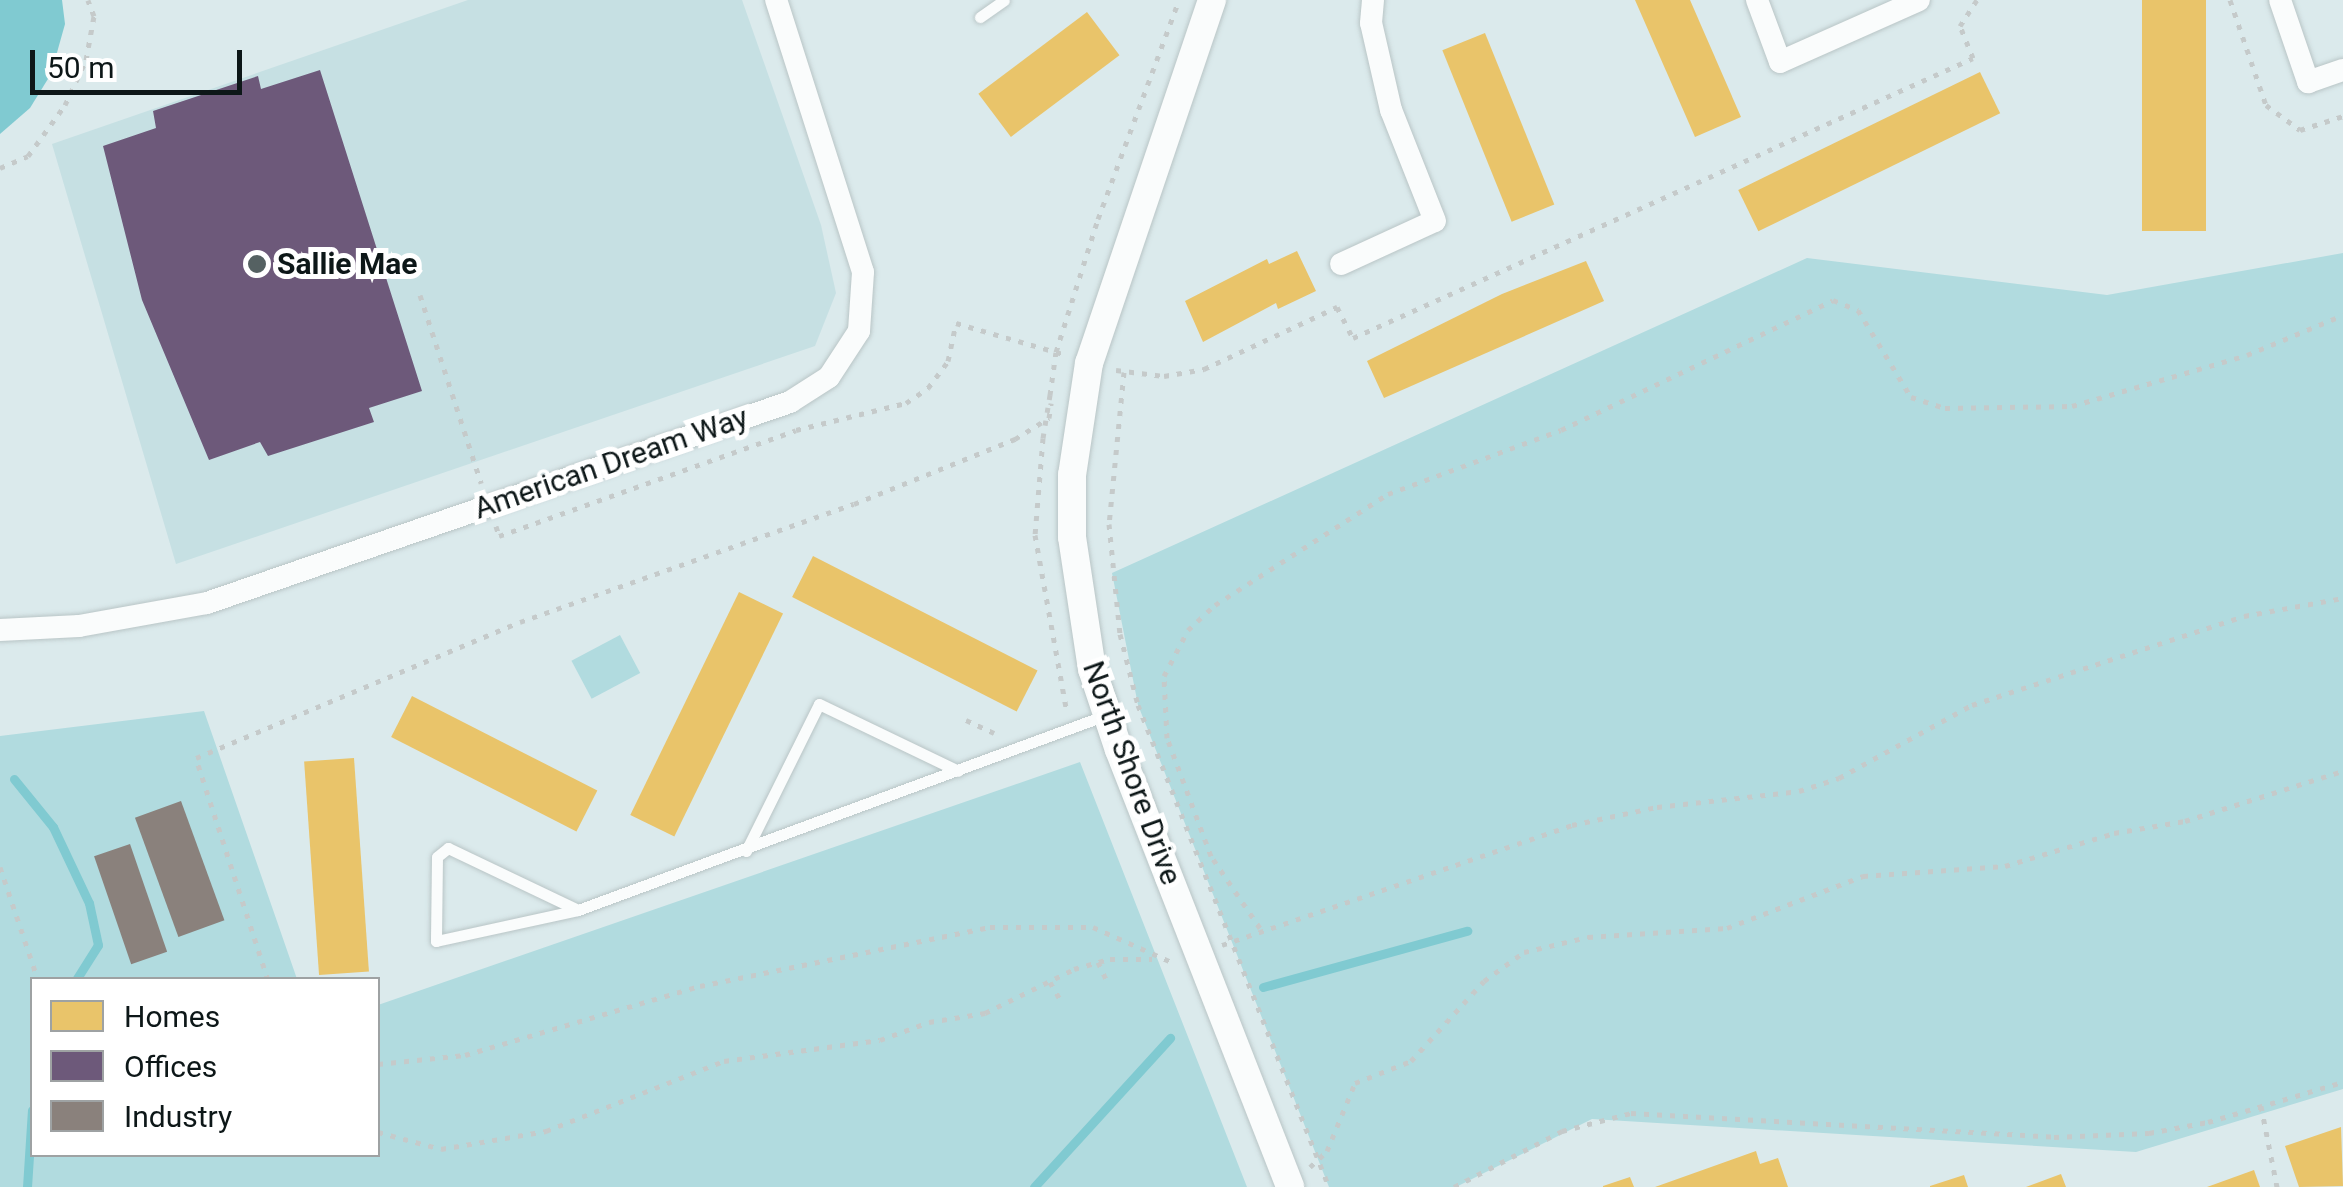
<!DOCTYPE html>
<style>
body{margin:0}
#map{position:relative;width:2343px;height:1187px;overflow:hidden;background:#dbeaec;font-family:Roboto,sans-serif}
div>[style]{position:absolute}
.built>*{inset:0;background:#c6e0e3}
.green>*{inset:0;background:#b1dbdf;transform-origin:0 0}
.water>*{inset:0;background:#80cad1}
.homes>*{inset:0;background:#e9c46a;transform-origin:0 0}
.offices>*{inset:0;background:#6d597a}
.industry>*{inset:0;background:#8a817c;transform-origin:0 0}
.stream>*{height:9px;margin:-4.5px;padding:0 4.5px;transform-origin:4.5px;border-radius:4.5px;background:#80cad1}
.path>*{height:5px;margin-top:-2.5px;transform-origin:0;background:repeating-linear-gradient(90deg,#c5caca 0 5px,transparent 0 13px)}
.roads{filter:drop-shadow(0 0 2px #b9c5c6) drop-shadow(0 0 2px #b9c5c6)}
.service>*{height:11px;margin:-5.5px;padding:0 5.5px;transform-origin:5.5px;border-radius:5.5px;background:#fafcfc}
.minor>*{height:22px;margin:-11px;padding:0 11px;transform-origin:11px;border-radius:11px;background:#fafcfc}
.tertiary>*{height:28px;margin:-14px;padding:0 14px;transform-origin:14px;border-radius:14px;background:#fafcfc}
.path-bridge>*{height:5px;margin-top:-2.5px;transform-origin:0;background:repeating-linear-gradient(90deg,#c5caca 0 5px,transparent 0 13px)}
.dots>*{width:28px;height:28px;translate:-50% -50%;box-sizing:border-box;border:5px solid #fff;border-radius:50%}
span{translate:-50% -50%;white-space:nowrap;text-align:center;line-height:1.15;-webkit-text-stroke:10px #fff;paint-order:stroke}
.poi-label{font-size:30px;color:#0d1718;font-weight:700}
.left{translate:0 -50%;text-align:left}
.street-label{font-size:30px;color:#0d1718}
.legend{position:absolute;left:30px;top:977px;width:350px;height:180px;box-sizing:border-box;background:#fff;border:2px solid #9ea2a3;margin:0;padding:12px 18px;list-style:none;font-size:30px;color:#0d1718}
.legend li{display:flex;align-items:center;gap:20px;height:50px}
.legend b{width:50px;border:2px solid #9ea2a3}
.scale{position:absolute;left:30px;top:50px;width:212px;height:45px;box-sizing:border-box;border:5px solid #0d1718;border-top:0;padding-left:12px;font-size:30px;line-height:35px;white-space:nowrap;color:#0d1718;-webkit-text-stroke:8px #fff;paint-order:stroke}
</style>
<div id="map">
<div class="built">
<div style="clip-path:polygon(468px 0,742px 0,821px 225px,836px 293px,815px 346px,176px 564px,52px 144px)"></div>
</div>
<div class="green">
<div style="clip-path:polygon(2343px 253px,2343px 1089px,2136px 1152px,1592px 1119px,1456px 1187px,1329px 1187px,1138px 705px,1112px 573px,1807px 258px,2107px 295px)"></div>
<div style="left:620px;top:635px;width:43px;height:55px;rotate:62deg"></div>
<div style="clip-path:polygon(204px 711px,297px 979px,32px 980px,32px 1154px,378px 1154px,378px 1005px,1080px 762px,1247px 1187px,0 1187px,0 736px)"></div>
</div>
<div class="water">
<div style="clip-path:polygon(0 0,62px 0,65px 24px,51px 74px,30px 108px,0 134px)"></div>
</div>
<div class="homes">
<div style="clip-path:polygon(1635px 0,1690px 0,1741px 117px,1695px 137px)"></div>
<div style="left:2142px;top:0;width:64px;height:231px"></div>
<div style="left:1087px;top:12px;width:54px;height:136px;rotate:53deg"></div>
<div style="left:1485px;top:33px;width:185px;height:46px;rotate:68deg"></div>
<div style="left:1980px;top:72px;width:46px;height:269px;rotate:64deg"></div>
<div style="clip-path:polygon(1297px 251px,1316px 291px,1278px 309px,1276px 303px,1203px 342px,1185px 301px,1267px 259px,1269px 264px)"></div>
<div style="clip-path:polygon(1586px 261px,1604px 301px,1384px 398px,1367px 361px,1502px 294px)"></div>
<div style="left:813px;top:556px;width:252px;height:46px;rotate:27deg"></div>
<div style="left:739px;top:592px;width:49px;height:248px;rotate:26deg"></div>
<div style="left:412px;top:696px;width:208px;height:46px;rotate:27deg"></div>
<div style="left:354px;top:758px;width:214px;height:50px;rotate:86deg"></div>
<div style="clip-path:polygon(2341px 1127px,2343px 1186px,2299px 1187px,2285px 1146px)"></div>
<div style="clip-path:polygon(1756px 1151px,1760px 1164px,1778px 1158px,1788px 1187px,1655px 1187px)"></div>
<div style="clip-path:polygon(2254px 1170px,2260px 1187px,2207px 1187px)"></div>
<div style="clip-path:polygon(2061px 1174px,2066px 1187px,2026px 1187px)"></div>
<div style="clip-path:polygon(1964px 1175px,1968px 1187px,1930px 1187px,1930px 1186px)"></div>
<div style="clip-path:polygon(1630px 1177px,1634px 1187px,1603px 1187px,1603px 1186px)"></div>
</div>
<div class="offices">
<div style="clip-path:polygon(320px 70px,422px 391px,369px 408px,374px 422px,268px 456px,260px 442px,209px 460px,142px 300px,103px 146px,156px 128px,153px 111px,258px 76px,261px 89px)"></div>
</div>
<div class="industry">
<div style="left:181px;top:801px;width:127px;height:49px;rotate:70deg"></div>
<div style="left:130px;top:844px;width:114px;height:38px;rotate:71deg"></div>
</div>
<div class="stream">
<div style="left:14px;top:779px;width:62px;rotate:50.9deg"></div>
<div style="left:53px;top:827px;width:84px;rotate:64.7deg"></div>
<div style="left:89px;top:903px;width:43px;rotate:77.9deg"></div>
<div style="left:98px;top:945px;width:41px;rotate:122.2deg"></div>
<div style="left:1263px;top:987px;width:212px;rotate:-15.4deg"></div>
<div style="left:27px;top:1187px;width:77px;rotate:-86.3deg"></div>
<div style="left:1034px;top:1187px;width:202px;rotate:-47.6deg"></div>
</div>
<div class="path">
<div style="left:2230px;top:0;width:111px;rotate:71.1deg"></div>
<div style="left:2266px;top:105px;width:42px;rotate:36.3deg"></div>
<div style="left:2300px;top:130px;width:45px;rotate:-18deg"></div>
<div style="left:0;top:168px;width:30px;rotate:-23deg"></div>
<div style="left:28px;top:156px;width:63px;rotate:-54deg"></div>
<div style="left:65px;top:105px;width:50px;rotate:-65deg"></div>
<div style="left:86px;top:60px;width:45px;rotate:-79.7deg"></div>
<div style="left:94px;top:16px;width:17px;rotate:-111deg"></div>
<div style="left:420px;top:295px;width:198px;rotate:72deg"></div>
<div style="left:1116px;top:370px;width:48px;rotate:7.1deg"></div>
<div style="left:1164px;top:376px;width:41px;rotate:-9.9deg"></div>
<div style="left:1204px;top:369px;width:147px;rotate:-25deg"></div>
<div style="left:1337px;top:307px;width:35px;rotate:63deg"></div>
<div style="left:1353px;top:338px;width:680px;rotate:-24.3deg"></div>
<div style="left:1973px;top:58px;width:35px;rotate:-112deg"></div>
<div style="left:1960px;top:26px;width:31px;rotate:-57deg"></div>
<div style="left:1124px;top:372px;width:153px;rotate:95.6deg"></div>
<div style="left:1109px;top:524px;width:111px;rotate:84.3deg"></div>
<div style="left:1120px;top:634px;width:73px;rotate:75.8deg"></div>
<div style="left:1138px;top:705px;width:518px;rotate:68.38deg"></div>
<div style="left:1050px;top:395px;width:43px;rotate:-82.1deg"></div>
<div style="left:1056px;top:352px;width:139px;rotate:-72.5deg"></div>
<div style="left:1098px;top:219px;width:233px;rotate:-69.7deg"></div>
<div style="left:1043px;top:438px;width:97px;rotate:94.7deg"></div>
<div style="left:1035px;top:535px;width:176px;rotate:79.8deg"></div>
<div style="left:496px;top:526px;width:10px;rotate:73deg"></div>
<div style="left:499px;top:536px;width:315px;rotate:-19.6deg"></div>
<div style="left:796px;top:430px;width:113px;rotate:-13.8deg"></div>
<div style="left:906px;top:403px;width:27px;rotate:-34deg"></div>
<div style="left:928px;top:388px;width:34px;rotate:-53deg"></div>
<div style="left:948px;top:361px;width:39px;rotate:-78deg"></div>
<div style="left:956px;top:323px;width:111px;rotate:16.2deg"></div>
<div style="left:966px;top:720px;width:31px;rotate:25deg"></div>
<div style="left:0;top:867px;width:119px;rotate:71.4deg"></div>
<div style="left:1260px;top:928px;width:87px;rotate:-124.2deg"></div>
<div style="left:1211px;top:856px;width:126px;rotate:-110.4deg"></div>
<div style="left:1167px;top:738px;width:62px;rotate:-92.8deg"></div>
<div style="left:1164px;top:676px;width:52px;rotate:-62.4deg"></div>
<div style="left:1188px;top:630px;width:37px;rotate:-43deg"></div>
<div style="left:1215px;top:605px;width:206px;rotate:-32.7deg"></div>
<div style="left:1388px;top:494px;width:184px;rotate:-20.3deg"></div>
<div style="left:1561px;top:430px;width:301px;rotate:-25.5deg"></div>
<div style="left:1833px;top:300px;width:27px;rotate:22deg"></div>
<div style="left:1858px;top:310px;width:102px;rotate:58.7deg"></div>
<div style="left:1911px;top:397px;width:36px;rotate:18deg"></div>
<div style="left:1945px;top:408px;width:127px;rotate:-0.9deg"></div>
<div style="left:2072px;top:406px;width:182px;rotate:-16.2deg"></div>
<div style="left:2247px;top:355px;width:104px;rotate:-22.6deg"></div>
<div style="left:1222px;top:945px;width:370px;rotate:-18.9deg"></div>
<div style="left:1572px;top:825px;width:87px;rotate:-12deg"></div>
<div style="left:1657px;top:807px;width:143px;rotate:-6.4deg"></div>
<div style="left:1799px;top:791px;width:42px;rotate:-18deg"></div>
<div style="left:1839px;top:778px;width:152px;rotate:-28.8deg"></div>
<div style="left:1972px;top:705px;width:286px;rotate:-18.1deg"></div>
<div style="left:2244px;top:616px;width:101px;rotate:-10.3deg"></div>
<div style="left:1098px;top:962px;width:21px;rotate:65deg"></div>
<div style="left:268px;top:980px;width:233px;rotate:-108deg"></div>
<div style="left:196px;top:758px;width:351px;rotate:-22.8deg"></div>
<div style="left:520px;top:622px;width:354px;rotate:-19.5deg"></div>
<div style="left:854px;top:504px;width:174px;rotate:-22deg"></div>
<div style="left:1015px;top:439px;width:40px;rotate:-32deg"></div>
<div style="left:1049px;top:418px;width:15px;rotate:-82deg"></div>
<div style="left:1050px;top:982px;width:22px;rotate:60deg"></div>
<div style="left:378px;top:1064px;width:87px;rotate:-5.9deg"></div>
<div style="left:465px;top:1055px;width:245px;rotate:-16.4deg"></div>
<div style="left:700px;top:986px;width:296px;rotate:-11.5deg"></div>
<div style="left:990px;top:927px;width:103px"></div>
<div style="left:1093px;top:927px;width:89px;rotate:24deg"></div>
<div style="left:2261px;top:1106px;width:83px;rotate:78.8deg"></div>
<div style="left:378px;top:1132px;width:65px;rotate:15.1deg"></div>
<div style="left:441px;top:1149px;width:107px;rotate:-9.7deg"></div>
<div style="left:546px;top:1131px;width:191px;rotate:-21.5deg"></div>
<div style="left:724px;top:1061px;width:157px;rotate:-7.7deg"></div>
<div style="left:880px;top:1040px;width:52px;rotate:-20.2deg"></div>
<div style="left:929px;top:1022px;width:57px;rotate:-9.1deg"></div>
<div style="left:985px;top:1013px;width:99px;rotate:-26.3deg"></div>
<div style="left:1074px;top:969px;width:37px;rotate:-16deg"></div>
<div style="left:1110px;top:959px;width:42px"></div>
<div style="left:1310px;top:1167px;width:23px;rotate:-43deg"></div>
<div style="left:1327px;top:1151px;width:74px;rotate:-67.6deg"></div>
<div style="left:1355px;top:1083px;width:60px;rotate:-21.4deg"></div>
<div style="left:1411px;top:1061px;width:108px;rotate:-47.6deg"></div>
<div style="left:1484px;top:981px;width:49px;rotate:-35.9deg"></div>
<div style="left:1524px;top:952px;width:66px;rotate:-13.2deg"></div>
<div style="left:1588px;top:937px;width:139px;rotate:-3.7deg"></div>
<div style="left:1727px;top:928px;width:146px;rotate:-20.9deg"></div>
<div style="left:1863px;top:876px;width:142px;rotate:-4deg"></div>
<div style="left:2005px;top:866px;width:114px;rotate:-16.8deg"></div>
<div style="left:2114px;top:833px;width:72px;rotate:-9.6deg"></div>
<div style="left:2185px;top:821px;width:166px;rotate:-17.6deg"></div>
<div style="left:1454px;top:1187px;width:122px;rotate:-27.4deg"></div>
<div style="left:1562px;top:1131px;width:71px;rotate:-14.6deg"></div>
<div style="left:1631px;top:1113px;width:424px;rotate:3.2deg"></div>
<div style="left:2054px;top:1137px;width:95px;rotate:-2.4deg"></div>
<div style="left:2149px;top:1133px;width:60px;rotate:-10.6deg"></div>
<div style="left:2208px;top:1122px;width:141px;rotate:-16.5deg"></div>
</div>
<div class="roads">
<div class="service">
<div style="left:980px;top:17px;width:29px;rotate:-35deg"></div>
<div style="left:746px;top:851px;width:164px;rotate:-63.6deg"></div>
<div style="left:819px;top:704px;width:154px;rotate:25.7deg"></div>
<div style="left:578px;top:910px;width:144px;rotate:-154.5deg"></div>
<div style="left:448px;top:848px;width:14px;rotate:141deg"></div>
<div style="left:437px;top:857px;width:84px;rotate:90.7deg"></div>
<div style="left:436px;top:941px;width:145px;rotate:-12.3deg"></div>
<div style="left:578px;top:910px;width:563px;rotate:-20.27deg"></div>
</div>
<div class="minor">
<div style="left:1757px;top:0;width:66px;rotate:69.6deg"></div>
<div style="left:1780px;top:62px;width:152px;rotate:-24deg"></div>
<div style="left:2280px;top:0;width:87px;rotate:71.1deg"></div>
<div style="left:2308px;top:82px;width:37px;rotate:-19deg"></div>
<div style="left:1341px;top:264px;width:103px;rotate:-24.6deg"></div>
<div style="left:1435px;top:221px;width:119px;rotate:-111.6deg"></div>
<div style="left:1391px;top:110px;width:89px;rotate:-102.9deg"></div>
<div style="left:1371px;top:23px;width:23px;rotate:-85deg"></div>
<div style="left:0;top:630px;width:79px;rotate:-2.9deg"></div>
<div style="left:79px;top:626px;width:130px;rotate:-10.2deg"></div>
<div style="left:207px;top:603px;width:617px;rotate:-19.02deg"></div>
<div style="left:790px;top:402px;width:46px;rotate:-32.7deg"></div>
<div style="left:829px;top:377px;width:55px;rotate:-56.9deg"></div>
<div style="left:859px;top:331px;width:59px;rotate:-86.1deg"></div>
<div style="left:863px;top:272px;width:286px;rotate:-107.7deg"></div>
</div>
<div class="tertiary">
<div style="left:1212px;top:0;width:383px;rotate:108.7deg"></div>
<div style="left:1089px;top:363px;width:113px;rotate:98.6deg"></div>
<div style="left:1072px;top:475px;width:62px;rotate:90deg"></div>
<div style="left:1072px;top:537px;width:134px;rotate:81.4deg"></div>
<div style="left:1092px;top:669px;width:85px;rotate:71.6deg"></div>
<div style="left:1119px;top:750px;width:469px;rotate:68.6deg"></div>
</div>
</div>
<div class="path-bridge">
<div style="left:1043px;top:438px;width:44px;rotate:-80.8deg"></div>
</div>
<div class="dots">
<div style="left:257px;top:264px;background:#556162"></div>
</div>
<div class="poi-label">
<span class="left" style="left:277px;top:264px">Sallie Mae</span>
</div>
<div class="street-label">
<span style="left:611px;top:463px;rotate:-19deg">American Dream Way</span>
<span style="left:1132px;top:773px;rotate:70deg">North Shore Drive</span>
</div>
<ul class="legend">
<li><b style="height:28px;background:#e9c46a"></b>Homes</li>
<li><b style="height:28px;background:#6d597a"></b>Offices</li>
<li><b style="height:28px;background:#8a817c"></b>Industry</li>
</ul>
<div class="scale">50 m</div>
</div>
